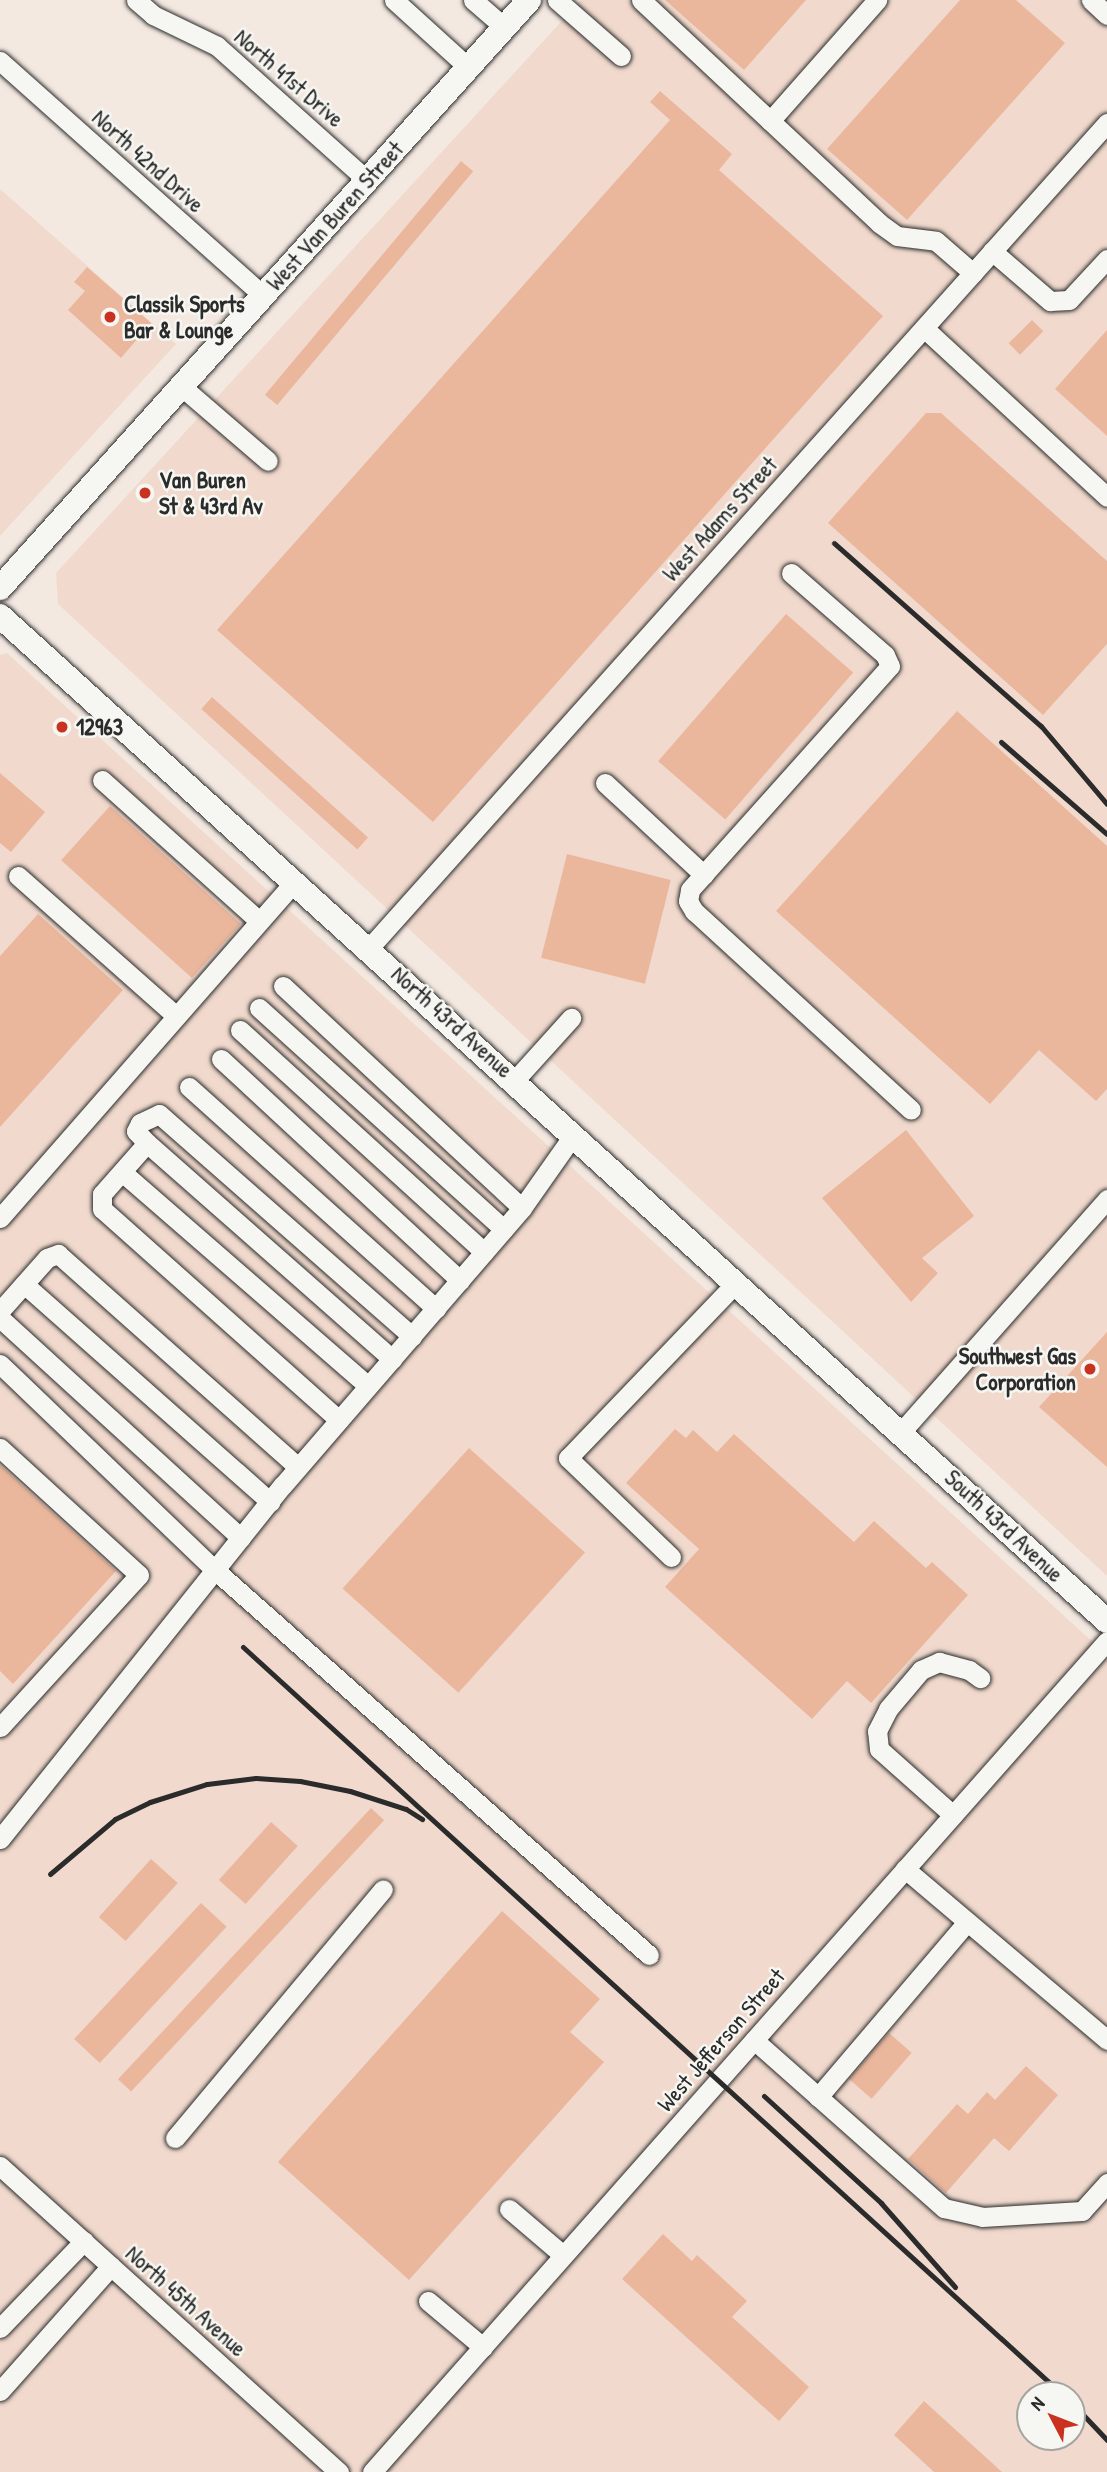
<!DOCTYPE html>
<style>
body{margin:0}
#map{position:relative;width:1107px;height:2472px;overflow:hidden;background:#f4e9e1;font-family:"Patrick Hand",sans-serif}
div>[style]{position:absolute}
.built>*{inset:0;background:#f1dacd}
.building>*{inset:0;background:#eab79d;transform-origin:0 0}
.roads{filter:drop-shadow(0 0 2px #2b2b2b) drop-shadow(0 0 2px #2b2b2b)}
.minor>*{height:19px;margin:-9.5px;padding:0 9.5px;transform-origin:9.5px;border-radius:9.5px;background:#f6f6f2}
.major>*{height:24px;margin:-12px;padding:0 12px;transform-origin:12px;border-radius:12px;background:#f6f6f2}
.rail>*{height:5px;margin:-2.5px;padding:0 2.5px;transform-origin:2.5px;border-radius:2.5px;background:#2b2b2b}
.dots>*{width:19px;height:19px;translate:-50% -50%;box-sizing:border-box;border:4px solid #f6f6f2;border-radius:50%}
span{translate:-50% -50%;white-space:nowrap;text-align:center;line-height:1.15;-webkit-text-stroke:5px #f6f6f2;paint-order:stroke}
.street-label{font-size:23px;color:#2b2b2b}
.poi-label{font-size:23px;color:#2b2b2b;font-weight:700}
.left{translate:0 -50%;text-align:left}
.right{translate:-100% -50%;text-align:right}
.north{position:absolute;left:1016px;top:2381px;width:70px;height:70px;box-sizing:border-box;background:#f6f6f2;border:2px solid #a5a5a2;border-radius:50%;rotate:312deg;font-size:19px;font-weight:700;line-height:28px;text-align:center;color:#2b2b2b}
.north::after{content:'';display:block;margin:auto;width:24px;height:32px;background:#c8321e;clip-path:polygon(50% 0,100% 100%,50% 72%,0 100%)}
</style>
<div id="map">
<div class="built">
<div style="clip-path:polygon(581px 0,1107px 0,1107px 1576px,58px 604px,56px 573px)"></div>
<div style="clip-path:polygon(0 189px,176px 344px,0 536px)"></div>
<div style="clip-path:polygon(evenodd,7px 653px,1107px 1655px,1107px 2472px,0 2472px,0 655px,7px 653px,1030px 2395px,1072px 2395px,1072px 2437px,1030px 2437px,1030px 2395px)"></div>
</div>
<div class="building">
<div style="clip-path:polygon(665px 0,806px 0,744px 70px)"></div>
<div style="clip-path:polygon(960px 0,1016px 0,1065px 43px,907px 220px,827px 149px)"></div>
<div style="clip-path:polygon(660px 91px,732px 154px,719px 170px,883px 316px,433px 822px,217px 630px,670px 120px,650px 102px)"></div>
<div style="left:461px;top:161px;width:16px;height:305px;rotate:40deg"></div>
<div style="clip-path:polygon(87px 267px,151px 323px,121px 358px,68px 310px,85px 291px,74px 282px)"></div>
<div style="left:1032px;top:320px;width:16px;height:33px;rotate:45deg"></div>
<div style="clip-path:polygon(1107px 330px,1107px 436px,1055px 389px)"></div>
<div style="clip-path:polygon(926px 413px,941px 413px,1107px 561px,1107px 644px,1043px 715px,828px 523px)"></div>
<div style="left:786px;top:614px;width:89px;height:195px;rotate:41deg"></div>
<div style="left:212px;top:697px;width:210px;height:16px;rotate:42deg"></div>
<div style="clip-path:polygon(957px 711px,1107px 846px,1107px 1089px,1096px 1101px,1039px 1050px,990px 1104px,776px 911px)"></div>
<div style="clip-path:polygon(0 773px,45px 812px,11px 852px,0 843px)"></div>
<div style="left:110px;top:806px;width:176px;height:73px;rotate:42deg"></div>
<div style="left:567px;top:854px;width:107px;height:107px;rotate:14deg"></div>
<div style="clip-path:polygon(38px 914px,123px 990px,0 1127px,0 956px)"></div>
<div style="clip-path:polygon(906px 1130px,974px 1216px,922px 1258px,938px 1273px,911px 1302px,822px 1198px)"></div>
<div style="clip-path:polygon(1107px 1332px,1107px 1467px,1039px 1407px)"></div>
<div style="clip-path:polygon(675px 1429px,686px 1438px,693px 1430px,717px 1452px,734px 1434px,854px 1542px,874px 1521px,926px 1568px,932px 1562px,968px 1595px,871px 1703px,847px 1681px,812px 1719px,665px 1587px,699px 1549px,626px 1483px)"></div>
<div style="left:469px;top:1448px;width:156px;height:189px;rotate:42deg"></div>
<div style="clip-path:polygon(0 1465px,116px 1571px,13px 1684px,0 1671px)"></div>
<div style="left:371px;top:1808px;width:18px;height:371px;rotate:43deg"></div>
<div style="left:271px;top:1822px;width:36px;height:78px;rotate:42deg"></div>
<div style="left:151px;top:1859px;width:36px;height:78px;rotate:42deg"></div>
<div style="left:201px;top:1903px;width:35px;height:186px;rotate:43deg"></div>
<div style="clip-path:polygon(502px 1911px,600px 1999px,570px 2032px,604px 2062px,409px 2280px,278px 2162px)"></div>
<div style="left:889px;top:2033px;width:30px;height:61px;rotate:41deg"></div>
<div style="clip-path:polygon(1026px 2066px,1058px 2095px,1009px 2151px,994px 2138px,946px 2193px,908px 2159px,957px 2104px,968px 2114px,987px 2092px,995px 2100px)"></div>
<div style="clip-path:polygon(663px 2234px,692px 2261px,697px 2255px,747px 2301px,732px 2317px,809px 2387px,779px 2421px,622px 2279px)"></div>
<div style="clip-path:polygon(924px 2401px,1002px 2472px,934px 2472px,894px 2435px)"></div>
</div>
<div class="roads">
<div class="minor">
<div style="left:136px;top:0;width:23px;rotate:41deg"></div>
<div style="left:153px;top:15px;width:71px;rotate:25.8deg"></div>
<div style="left:217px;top:46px;width:201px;rotate:41.8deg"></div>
<div style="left:394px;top:0;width:100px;rotate:42.2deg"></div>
<div style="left:473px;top:0;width:41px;rotate:41.1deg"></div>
<div style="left:557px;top:0;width:85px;rotate:41.2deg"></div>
<div style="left:641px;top:0;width:326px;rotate:43.1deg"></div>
<div style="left:879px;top:223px;width:22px;rotate:36deg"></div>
<div style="left:897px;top:236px;width:39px;rotate:7deg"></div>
<div style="left:936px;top:241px;width:49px;rotate:40.9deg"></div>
<div style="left:1091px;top:0;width:22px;rotate:43deg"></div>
<div style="left:0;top:61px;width:353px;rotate:41.7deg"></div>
<div style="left:770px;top:121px;width:162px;rotate:-48.5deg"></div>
<div style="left:992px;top:251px;width:77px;rotate:40.8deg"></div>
<div style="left:1050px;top:301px;width:19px;rotate:-3deg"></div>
<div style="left:1069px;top:300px;width:56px;rotate:-47.2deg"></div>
<div style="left:924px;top:328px;width:249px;rotate:42.7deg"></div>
<div style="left:182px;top:387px;width:113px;rotate:40.7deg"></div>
<div style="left:791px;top:573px;width:125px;rotate:41.1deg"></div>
<div style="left:885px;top:655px;width:12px;rotate:66deg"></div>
<div style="left:890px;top:666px;width:300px;rotate:131.8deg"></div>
<div style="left:690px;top:890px;width:11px;rotate:100deg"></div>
<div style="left:688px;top:901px;width:12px;rotate:59deg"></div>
<div style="left:694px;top:911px;width:294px;rotate:42.5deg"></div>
<div style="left:102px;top:780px;width:211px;rotate:41.9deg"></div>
<div style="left:605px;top:783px;width:135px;rotate:42.9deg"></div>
<div style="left:18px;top:876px;width:211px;rotate:41.5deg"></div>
<div style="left:370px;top:947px;width:1106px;rotate:-48.19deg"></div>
<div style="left:283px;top:986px;width:326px;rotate:42.9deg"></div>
<div style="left:259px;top:1008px;width:330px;rotate:42.1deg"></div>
<div style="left:240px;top:1030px;width:330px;rotate:42.3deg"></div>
<div style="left:221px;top:1059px;width:326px;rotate:42.8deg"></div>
<div style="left:515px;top:1080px;width:84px;rotate:-47.9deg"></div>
<div style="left:189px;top:1087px;width:332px;rotate:41.9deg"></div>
<div style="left:147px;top:1143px;width:327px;rotate:41.4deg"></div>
<div style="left:122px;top:1172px;width:326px;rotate:41deg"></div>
<div style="left:0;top:1218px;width:448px;rotate:-48.8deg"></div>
<div style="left:24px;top:1284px;width:329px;rotate:41.5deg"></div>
<div style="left:0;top:1311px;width:71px;rotate:-48.4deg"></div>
<div style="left:47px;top:1258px;width:12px;rotate:-20deg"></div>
<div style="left:58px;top:1254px;width:321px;rotate:41.6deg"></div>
<div style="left:0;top:1318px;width:326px;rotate:42.4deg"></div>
<div style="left:0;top:1364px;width:298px;rotate:43.8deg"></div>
<div style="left:215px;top:1570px;width:580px;rotate:41.58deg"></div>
<div style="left:339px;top:1420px;width:317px;rotate:-138.3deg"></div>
<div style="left:102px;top:1209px;width:15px;rotate:-90deg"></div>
<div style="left:102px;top:1194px;width:68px;rotate:-48.6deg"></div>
<div style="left:147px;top:1143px;width:16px;rotate:-133deg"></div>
<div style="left:136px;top:1131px;width:9px;rotate:-63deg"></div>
<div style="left:140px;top:1123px;width:21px;rotate:-25deg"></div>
<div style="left:159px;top:1114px;width:337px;rotate:41.3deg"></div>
<div style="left:902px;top:1431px;width:310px;rotate:-48.5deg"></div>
<div style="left:0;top:1448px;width:188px;rotate:42.4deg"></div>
<div style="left:139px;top:1575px;width:206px;rotate:132.4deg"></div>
<div style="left:671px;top:1557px;width:143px;rotate:-136.1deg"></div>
<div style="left:568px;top:1458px;width:244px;rotate:-46.2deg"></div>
<div style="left:953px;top:1815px;width:99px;rotate:-138.3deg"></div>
<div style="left:879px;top:1749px;width:18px;rotate:-96deg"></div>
<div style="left:877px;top:1731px;width:25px;rotate:-63deg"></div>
<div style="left:888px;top:1709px;width:51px;rotate:-49.8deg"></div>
<div style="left:921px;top:1670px;width:20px;rotate:-24deg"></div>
<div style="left:939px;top:1662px;width:31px;rotate:15deg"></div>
<div style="left:969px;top:1670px;width:14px;rotate:36deg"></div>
<div style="left:0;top:1839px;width:453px;rotate:-51.4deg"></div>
<div style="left:283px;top:1485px;width:366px;rotate:-49.2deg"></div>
<div style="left:522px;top:1208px;width:90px;rotate:-54.9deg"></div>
<div style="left:905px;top:1869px;width:265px;rotate:40.2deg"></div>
<div style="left:754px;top:2040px;width:254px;rotate:41.5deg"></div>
<div style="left:944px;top:2208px;width:39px;rotate:13deg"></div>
<div style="left:982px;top:2217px;width:100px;rotate:-3.4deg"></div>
<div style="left:1082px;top:2211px;width:38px;rotate:-48deg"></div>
<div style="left:818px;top:2097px;width:230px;rotate:-49.6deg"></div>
<div style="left:175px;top:2138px;width:324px;rotate:-50.1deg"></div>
<div style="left:0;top:2166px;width:457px;rotate:42.1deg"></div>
<div style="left:509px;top:2209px;width:71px;rotate:40.4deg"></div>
<div style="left:428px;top:2301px;width:72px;rotate:39.9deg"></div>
<div style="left:0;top:2328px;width:121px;rotate:-46deg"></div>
<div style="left:0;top:2391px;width:167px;rotate:-48.4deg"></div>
<div style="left:372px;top:2472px;width:1109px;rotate:-48.51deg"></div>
</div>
<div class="major">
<div style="left:0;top:588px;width:791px;rotate:-48.02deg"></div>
<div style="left:0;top:616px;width:1495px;rotate:42.24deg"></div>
</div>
</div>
<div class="rail">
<div style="left:834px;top:543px;width:276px;rotate:41.5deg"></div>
<div style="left:1041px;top:726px;width:102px;rotate:49.8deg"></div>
<div style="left:1001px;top:742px;width:140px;rotate:41deg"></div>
<div style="left:243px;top:1647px;width:1110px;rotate:42.37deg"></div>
<div style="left:50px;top:1874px;width:85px;rotate:-40.2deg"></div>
<div style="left:115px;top:1819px;width:39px;rotate:-26deg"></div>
<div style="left:150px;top:1802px;width:60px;rotate:-17.5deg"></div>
<div style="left:207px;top:1784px;width:49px;rotate:-7deg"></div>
<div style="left:256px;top:1778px;width:44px;rotate:3.9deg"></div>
<div style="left:300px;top:1781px;width:51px;rotate:11.3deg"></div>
<div style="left:350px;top:1791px;width:59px;rotate:17.8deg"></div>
<div style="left:406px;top:1809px;width:19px;rotate:32deg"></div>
<div style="left:764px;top:2096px;width:159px;rotate:42.4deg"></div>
<div style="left:881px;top:2203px;width:112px;rotate:48.6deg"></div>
<div style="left:1072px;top:2403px;width:51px;rotate:46.6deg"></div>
</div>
<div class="dots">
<div style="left:110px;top:317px;background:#c8321e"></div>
<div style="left:145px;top:493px;background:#c8321e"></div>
<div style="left:62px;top:727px;background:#c8321e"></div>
<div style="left:1090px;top:1369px;background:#c8321e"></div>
</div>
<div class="street-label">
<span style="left:289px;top:78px;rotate:41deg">North 41st Drive</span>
<span style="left:148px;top:161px;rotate:42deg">North 42nd Drive</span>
<span style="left:335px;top:216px;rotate:-48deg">West Van Buren Street</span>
<span style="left:720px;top:519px;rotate:-48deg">West Adams Street</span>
<span style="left:452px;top:1022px;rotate:42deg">North 43rd Avenue</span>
<span style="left:1004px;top:1526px;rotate:43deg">South 43rd Avenue</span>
<span style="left:721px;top:2040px;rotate:-49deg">West Jefferson Street</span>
<span style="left:186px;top:2301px;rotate:42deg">North 45th Avenue</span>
</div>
<div class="poi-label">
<span class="left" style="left:124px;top:317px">Classik Sports<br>Bar &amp; Lounge</span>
<span class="left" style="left:159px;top:493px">Van Buren<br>St &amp; 43rd Av</span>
<span class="left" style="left:76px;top:727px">12963</span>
<span class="right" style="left:1076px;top:1369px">Southwest Gas<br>Corporation</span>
</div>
<div class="north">N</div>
</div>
